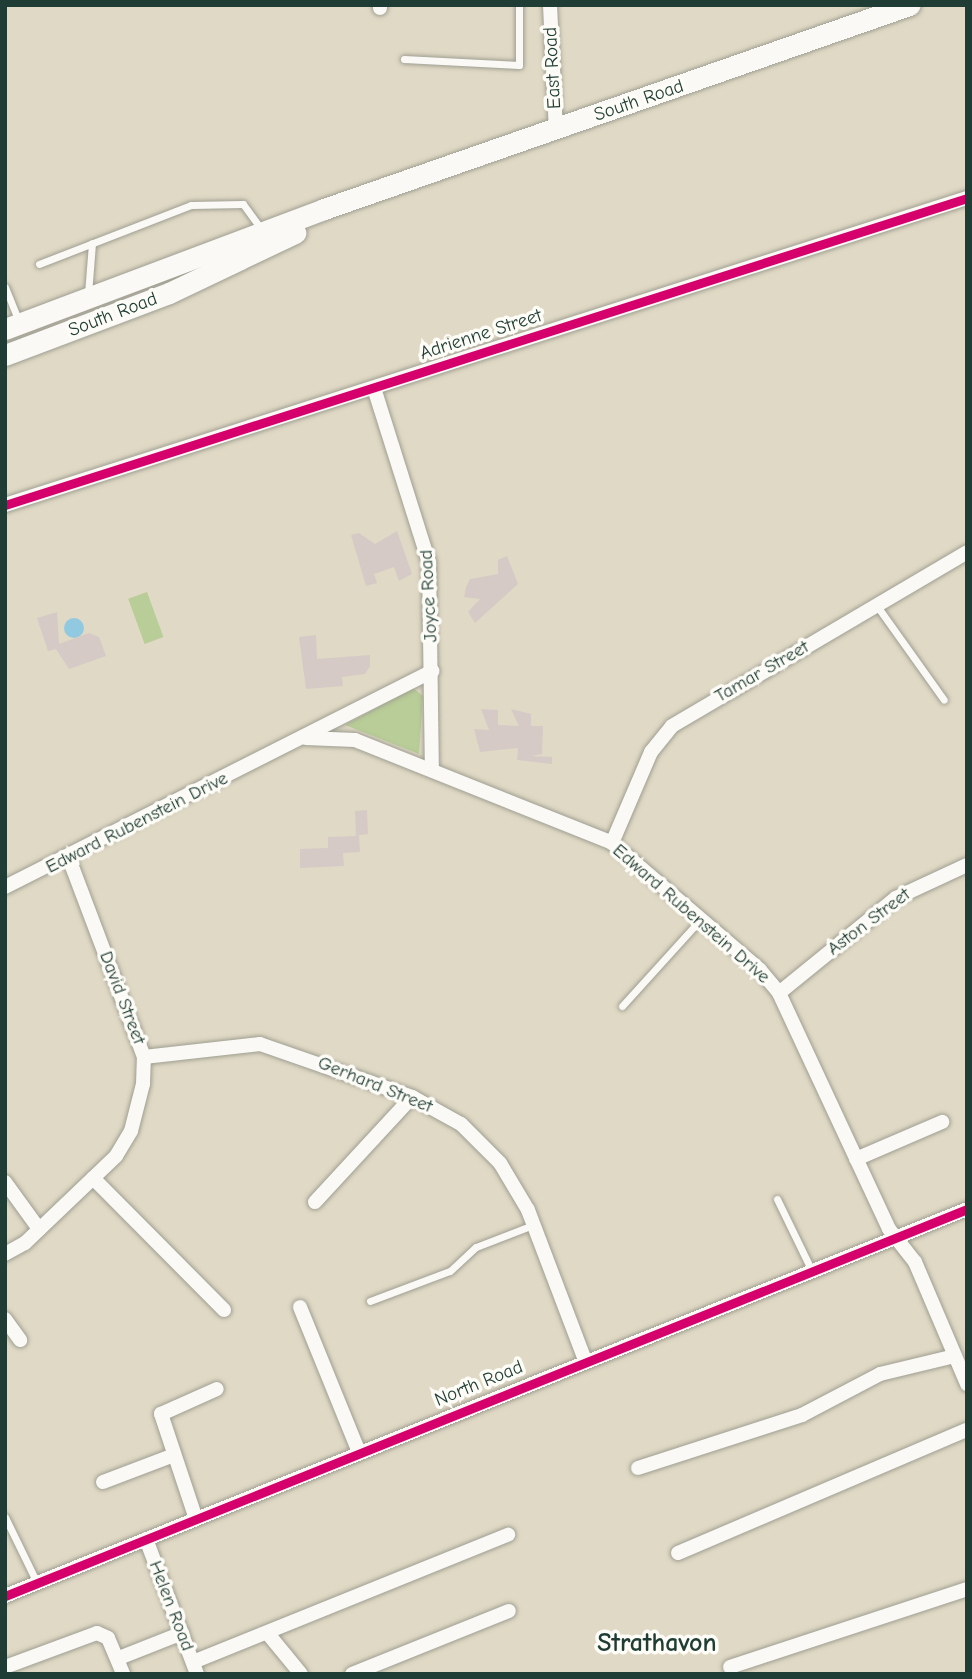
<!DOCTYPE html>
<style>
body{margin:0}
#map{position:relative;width:972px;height:1679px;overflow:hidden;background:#e0d9c5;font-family:"Comic Neue",sans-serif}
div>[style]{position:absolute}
.green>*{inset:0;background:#b8cd97;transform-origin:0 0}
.water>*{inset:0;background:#90c9e0}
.round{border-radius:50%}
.building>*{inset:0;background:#d6cac6}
.roads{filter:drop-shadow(0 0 2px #9f9f92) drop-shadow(0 0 2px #9f9f92)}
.lane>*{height:7px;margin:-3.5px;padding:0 3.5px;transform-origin:3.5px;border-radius:3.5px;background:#faf9f6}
.street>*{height:14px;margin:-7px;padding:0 7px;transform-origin:7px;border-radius:7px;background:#faf9f6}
.secondary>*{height:21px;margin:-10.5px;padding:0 10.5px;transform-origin:10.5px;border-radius:10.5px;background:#faf9f6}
.cycleway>*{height:9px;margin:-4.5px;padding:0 4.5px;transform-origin:4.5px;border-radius:4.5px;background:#d6006c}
span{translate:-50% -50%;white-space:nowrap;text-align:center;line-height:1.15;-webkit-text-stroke:7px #fdfcf7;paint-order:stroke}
.street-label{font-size:19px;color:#1f3d34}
.district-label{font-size:26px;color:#1f3d34;font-weight:700}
.frame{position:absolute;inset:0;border:7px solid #1f3d34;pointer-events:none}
</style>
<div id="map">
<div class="green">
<div style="left:147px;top:592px;width:48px;height:20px;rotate:70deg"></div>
<div style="clip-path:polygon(413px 688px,423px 696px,419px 754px,345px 725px)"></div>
</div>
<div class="water">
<div class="round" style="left:64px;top:618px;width:20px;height:20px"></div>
</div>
<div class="building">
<div style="clip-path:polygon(397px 531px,412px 574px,399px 581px,394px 567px,374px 574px,377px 583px,366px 586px,351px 535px,359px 533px,375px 544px)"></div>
<div style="clip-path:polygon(507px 556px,518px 584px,475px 623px,468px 612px,480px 599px,464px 597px,466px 587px,470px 579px,498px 574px,498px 560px)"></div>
<div style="clip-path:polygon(57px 612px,59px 644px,89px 633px,99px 637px,106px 656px,69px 669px,56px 649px,48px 651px,37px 618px)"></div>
<div style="clip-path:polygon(316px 635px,317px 659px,370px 655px,370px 666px,365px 674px,342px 677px,343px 686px,306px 689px,299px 637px)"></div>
<div style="clip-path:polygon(481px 709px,498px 710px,498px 725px,519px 726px,511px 709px,531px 714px,531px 726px,543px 726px,542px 754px,531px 756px,552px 757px,552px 764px,517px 760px,518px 748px,480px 752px,474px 729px,489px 730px)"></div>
<div style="clip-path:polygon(367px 810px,368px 834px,359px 835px,360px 852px,343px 853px,344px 866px,300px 868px,300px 849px,328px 848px,328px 837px,356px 836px,355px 811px)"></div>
</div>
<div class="roads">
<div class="lane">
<div style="left:404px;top:59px;width:115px;rotate:3deg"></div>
<div style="left:519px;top:65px;width:60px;rotate:-90deg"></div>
<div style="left:39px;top:264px;width:163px;rotate:-21.2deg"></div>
<div style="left:191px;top:205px;width:52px;rotate:-1.1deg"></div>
<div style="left:243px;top:204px;width:32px;rotate:54deg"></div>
<div style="left:5px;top:287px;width:38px;rotate:68deg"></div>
<div style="left:88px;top:294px;width:51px;rotate:-85.5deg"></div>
<div style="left:877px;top:606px;width:115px;rotate:54.5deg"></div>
<div style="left:622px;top:1006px;width:118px;rotate:-47.8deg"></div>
<div style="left:777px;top:1199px;width:80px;rotate:64.1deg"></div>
<div style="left:370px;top:1301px;width:85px;rotate:-20.6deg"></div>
<div style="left:450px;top:1271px;width:35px;rotate:-43deg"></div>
<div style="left:476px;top:1247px;width:61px;rotate:-21.1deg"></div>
<div style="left:5px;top:1517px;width:73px;rotate:64.1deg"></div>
</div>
<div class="street">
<div style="left:380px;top:5px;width:3px;rotate:90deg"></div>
<div style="left:550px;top:5px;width:125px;rotate:87.3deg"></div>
<div style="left:374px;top:388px;width:182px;rotate:72.5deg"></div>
<div style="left:429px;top:562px;width:208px;rotate:89.2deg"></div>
<div style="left:5px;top:505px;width:1010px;rotate:-17.7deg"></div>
<div style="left:306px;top:738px;width:49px;rotate:2.3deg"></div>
<div style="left:355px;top:740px;width:277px;rotate:21.8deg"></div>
<div style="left:612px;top:843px;width:195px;rotate:40.6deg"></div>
<div style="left:760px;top:970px;width:30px;rotate:50deg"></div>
<div style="left:779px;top:993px;width:260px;rotate:65deg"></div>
<div style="left:889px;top:1229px;width:42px;rotate:51.8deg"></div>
<div style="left:915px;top:1262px;width:133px;rotate:66.9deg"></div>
<div style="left:612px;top:843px;width:99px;rotate:-66.8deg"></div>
<div style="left:651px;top:752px;width:33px;rotate:-51deg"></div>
<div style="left:672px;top:726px;width:342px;rotate:-30.5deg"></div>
<div style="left:5px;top:887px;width:479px;rotate:-26.8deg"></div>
<div style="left:779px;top:993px;width:151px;rotate:-39.1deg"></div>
<div style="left:896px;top:898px;width:78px;rotate:-24.9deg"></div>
<div style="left:144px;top:1057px;width:117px;rotate:-6.4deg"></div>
<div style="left:260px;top:1044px;width:161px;rotate:19.2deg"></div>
<div style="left:412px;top:1097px;width:56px;rotate:28.9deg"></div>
<div style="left:461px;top:1124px;width:55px;rotate:45deg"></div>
<div style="left:500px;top:1163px;width:55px;rotate:59.2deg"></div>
<div style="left:528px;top:1210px;width:160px;rotate:69.2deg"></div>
<div style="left:856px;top:1159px;width:94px;rotate:-23.3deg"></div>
<div style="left:93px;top:1178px;width:186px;rotate:45.2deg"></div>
<div style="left:5px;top:1182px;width:58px;rotate:54.1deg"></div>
<div style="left:315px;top:1202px;width:143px;rotate:-47.3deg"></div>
<div style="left:5px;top:1254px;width:23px;rotate:-29deg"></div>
<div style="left:25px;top:1243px;width:126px;rotate:-43.7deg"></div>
<div style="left:116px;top:1156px;width:29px;rotate:-59deg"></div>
<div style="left:131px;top:1131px;width:49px;rotate:-75.7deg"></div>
<div style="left:143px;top:1084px;width:27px;rotate:-88deg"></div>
<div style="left:144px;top:1057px;width:212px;rotate:-110.7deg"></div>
<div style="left:300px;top:1307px;width:157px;rotate:67.9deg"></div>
<div style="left:5px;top:1319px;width:26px;rotate:54deg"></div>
<div style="left:638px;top:1468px;width:172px;rotate:-17.9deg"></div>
<div style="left:802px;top:1415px;width:88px;rotate:-27.7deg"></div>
<div style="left:880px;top:1374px;width:77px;rotate:-13.5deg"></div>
<div style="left:103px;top:1482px;width:76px;rotate:-20.8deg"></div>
<div style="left:196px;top:1519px;width:111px;rotate:-108.4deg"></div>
<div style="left:161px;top:1414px;width:61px;rotate:-24.1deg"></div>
<div style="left:146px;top:1539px;width:144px;rotate:69.3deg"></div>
<div style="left:678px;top:1553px;width:314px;rotate:-23.1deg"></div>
<div style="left:5px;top:1596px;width:1037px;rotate:-21.91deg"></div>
<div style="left:269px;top:1635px;width:50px;rotate:50.6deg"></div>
<div style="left:119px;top:1658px;width:68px;rotate:-21.6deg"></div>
<div style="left:193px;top:1662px;width:340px;rotate:-22deg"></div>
<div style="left:5px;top:1667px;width:98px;rotate:-20.3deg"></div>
<div style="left:97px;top:1633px;width:12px;rotate:24deg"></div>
<div style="left:108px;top:1638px;width:39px;rotate:67deg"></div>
<div style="left:730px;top:1667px;width:250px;rotate:-18.2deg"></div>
<div style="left:352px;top:1674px;width:169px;rotate:-21.9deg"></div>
</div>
<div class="secondary">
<div style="left:5px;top:329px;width:341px;rotate:-20.6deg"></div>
<div style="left:324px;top:209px;width:620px;rotate:-19.22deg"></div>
<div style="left:5px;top:355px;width:175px;rotate:-20.7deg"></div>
<div style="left:169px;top:293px;width:140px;rotate:-25.5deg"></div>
</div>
</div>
<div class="cycleway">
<div style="left:5px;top:505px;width:1010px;rotate:-17.7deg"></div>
<div style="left:5px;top:1596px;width:1037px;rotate:-21.91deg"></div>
</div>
<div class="street-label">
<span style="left:553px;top:68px;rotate:-93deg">East Road</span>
<span style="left:639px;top:101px;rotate:-19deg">South Road</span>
<span style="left:113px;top:315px;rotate:-21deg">South Road</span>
<span style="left:481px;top:335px;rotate:-18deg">Adrienne Street</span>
<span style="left:429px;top:596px;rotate:-93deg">Joyce Road</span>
<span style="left:762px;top:672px;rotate:-30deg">Tamar Street</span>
<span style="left:137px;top:823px;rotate:-27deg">Edward Rubenstein Drive</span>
<span style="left:691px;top:914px;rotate:41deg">Edward Rubenstein Drive</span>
<span style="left:869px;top:922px;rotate:-37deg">Aston Street</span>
<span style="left:122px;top:998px;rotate:69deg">David Street</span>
<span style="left:375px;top:1085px;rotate:22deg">Gerhard Street</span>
<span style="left:479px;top:1384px;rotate:-22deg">North Road</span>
<span style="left:171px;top:1606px;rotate:69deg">Helen Road</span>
</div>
<div class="district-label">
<span style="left:657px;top:1644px">Strathavon</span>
</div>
<div class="frame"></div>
</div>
